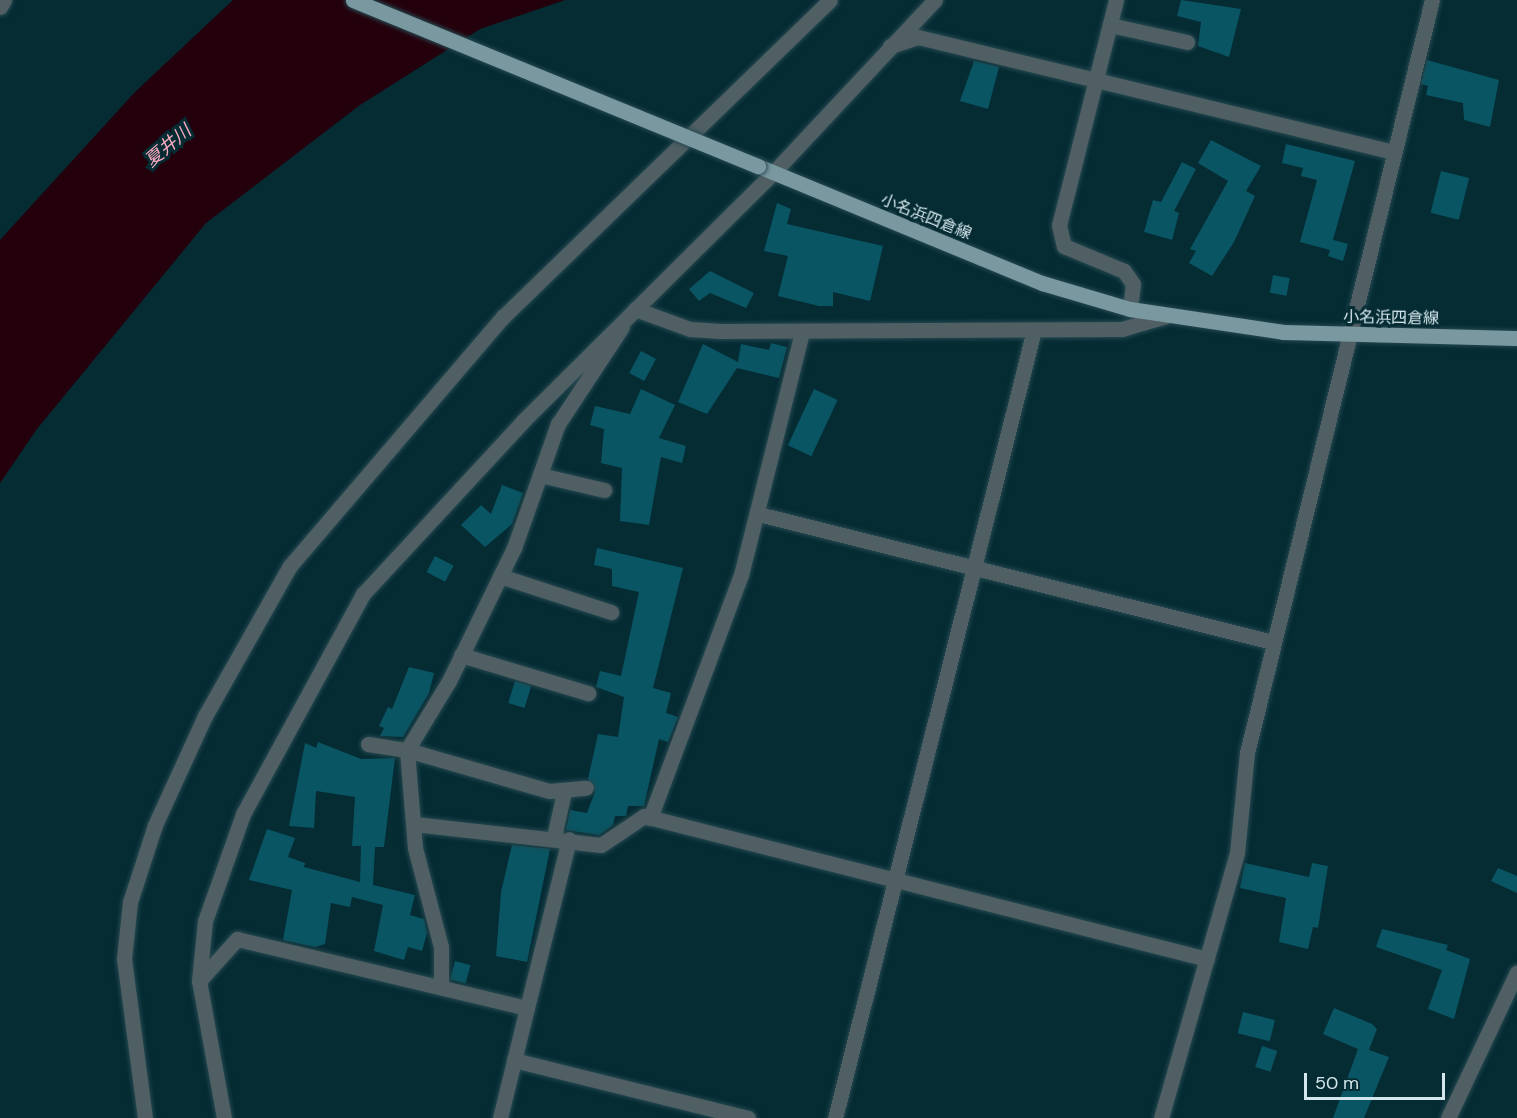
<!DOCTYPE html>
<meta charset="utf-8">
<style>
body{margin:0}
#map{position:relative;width:1517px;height:1118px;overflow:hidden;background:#052b33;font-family:"DM Sans","Noto Sans JP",sans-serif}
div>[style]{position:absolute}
.water>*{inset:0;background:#24000c}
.building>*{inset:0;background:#0a5563;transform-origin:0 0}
.roads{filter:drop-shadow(0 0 2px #264951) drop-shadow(0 0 2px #264951)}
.minor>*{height:15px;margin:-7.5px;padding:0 7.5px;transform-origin:7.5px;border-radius:7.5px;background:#505f63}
.major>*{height:15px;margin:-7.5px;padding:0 7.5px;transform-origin:7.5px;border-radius:7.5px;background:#7998a0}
.bridges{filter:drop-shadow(0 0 2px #264951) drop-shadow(0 0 2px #264951)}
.major-bridge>*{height:15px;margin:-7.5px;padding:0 7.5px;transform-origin:7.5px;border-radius:7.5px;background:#7998a0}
span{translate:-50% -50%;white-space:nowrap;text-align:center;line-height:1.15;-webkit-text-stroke:6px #052b33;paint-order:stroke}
.street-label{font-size:16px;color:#d4e7ec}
.water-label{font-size:18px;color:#fcaabf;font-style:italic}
.scale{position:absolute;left:1304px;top:1073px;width:141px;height:27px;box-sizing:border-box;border:3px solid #d4e7ec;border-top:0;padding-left:8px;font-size:18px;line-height:21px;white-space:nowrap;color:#d4e7ec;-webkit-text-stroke:4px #052b33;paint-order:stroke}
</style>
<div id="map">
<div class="water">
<div style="clip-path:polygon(233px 0,565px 0,480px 29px,360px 105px,206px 223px,37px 429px,0 483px,0 240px,135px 92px)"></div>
</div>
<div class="building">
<div style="clip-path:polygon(1181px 0,1241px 9px,1229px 57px,1198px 46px,1201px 22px,1177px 16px)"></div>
<div style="clip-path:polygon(1427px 60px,1499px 80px,1490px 127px,1464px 120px,1463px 103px,1426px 95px,1428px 86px,1421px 84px)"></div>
<div style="clip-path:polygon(974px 61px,999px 67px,988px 109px,960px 101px)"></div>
<div style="clip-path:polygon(1211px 140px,1261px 166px,1246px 191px,1255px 196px,1234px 242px,1212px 276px,1189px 263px,1196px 251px,1190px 249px,1228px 181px,1198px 163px)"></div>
<div style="clip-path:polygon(1286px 144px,1355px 161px,1331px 247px,1333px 240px,1348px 244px,1343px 261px,1328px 256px,1330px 250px,1300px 242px,1317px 180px,1301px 176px,1303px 168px,1282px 163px)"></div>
<div style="clip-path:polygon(1182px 162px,1196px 169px,1174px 211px,1179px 213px,1172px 240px,1144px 232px,1153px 200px,1161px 202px)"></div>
<div style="left:1441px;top:171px;width:29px;height:43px;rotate:14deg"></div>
<div style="clip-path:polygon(777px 203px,791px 209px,787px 224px,883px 246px,870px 301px,833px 292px,833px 306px,819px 306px,778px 296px,788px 256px,764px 251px)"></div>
<div style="clip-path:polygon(710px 271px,754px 293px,746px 308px,710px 293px,699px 301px,689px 289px)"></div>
<div style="left:1273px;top:275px;width:17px;height:18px;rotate:10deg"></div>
<div style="clip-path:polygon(771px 343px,787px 347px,779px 378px,737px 368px,707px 414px,678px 402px,703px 344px,738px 362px,741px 344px,769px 350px)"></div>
<div style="left:641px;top:351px;width:17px;height:25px;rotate:28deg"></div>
<div style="clip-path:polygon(641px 389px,675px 405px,659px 438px,686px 446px,682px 463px,661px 457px,649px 525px,620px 521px,622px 468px,601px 463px,604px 429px,590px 425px,595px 406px,630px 414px)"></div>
<div style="left:814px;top:389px;width:26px;height:62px;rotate:25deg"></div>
<div style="clip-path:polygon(502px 485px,523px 493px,512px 524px,485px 547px,461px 525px,481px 505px,491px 514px)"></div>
<div style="clip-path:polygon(597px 548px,683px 568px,653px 688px,671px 693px,666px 713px,678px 717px,668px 742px,659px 739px,644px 806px,628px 806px,626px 816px,615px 816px,613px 825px,599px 835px,566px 830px,570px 810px,587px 813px,595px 792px,588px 779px,598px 734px,618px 737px,624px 697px,596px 687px,600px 671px,621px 676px,639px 592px,612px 586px,612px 569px,594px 565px)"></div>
<div style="left:435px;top:556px;width:21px;height:18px;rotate:28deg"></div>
<div style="clip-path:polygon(409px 667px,434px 673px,429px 693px,403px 737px,380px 736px,384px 728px,379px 726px,388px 707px,392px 709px)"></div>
<div style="left:515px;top:681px;width:17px;height:23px;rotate:17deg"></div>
<div style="clip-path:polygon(318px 742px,361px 759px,395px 758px,384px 847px,375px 847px,373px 885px,415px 895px,410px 915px,424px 919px,427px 933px,422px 951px,408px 947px,404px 960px,374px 951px,383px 905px,352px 897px,350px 907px,331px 903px,325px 944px,315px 947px,283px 940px,292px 890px,249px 880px,267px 829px,295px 838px,288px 857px,305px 863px,304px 867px,360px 882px,361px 846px,352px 846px,355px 797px,316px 791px,314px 828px,289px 826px,305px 743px,316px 748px)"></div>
<div style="clip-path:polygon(512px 845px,550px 849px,527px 962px,496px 956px,501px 892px)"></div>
<div style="clip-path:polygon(1245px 863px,1309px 877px,1312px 863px,1328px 866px,1318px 928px,1313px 927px,1308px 949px,1279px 942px,1286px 898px,1240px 888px)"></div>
<div style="clip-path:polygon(1498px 868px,1517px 876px,1517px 893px,1491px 881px)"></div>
<div style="clip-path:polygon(1382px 929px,1448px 945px,1446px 950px,1470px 959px,1454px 1019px,1428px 1009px,1442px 970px,1376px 947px)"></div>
<div style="left:455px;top:961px;width:16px;height:19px;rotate:15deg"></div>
<div style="clip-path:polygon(1334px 1008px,1372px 1024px,1377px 1029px,1369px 1050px,1389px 1057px,1364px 1118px,1333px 1118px,1358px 1049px,1323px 1034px)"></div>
<div style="left:1243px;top:1012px;width:33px;height:22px;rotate:14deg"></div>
<div style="left:1262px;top:1046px;width:16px;height:22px;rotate:18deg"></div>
</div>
<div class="roads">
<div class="minor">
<div style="left:1116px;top:0;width:232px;rotate:104.2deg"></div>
<div style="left:1059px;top:225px;width:22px;rotate:77deg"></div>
<div style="left:1064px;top:246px;width:65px;rotate:22.6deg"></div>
<div style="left:1124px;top:271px;width:16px;rotate:55deg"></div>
<div style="left:1133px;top:284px;width:25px;rotate:97deg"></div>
<div style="left:0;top:7px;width:8px;rotate:-60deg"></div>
<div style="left:1110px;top:25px;width:79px;rotate:12.4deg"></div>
<div style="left:890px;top:46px;width:29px;rotate:-18deg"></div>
<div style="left:918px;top:37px;width:490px;rotate:13.6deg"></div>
<div style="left:635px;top:309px;width:59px;rotate:20deg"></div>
<div style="left:690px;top:329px;width:30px;rotate:4deg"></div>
<div style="left:720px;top:331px;width:402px;rotate:-0.3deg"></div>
<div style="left:1122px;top:329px;width:46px;rotate:-16.5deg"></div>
<div style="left:540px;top:475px;width:66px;rotate:13.2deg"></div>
<div style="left:758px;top:514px;width:531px;rotate:13.96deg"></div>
<div style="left:500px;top:576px;width:117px;rotate:18deg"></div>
<div style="left:461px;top:655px;width:133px;rotate:16.7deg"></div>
<div style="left:368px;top:744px;width:39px;rotate:9deg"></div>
<div style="left:407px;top:750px;width:148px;rotate:16.1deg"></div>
<div style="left:549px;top:791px;width:37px;rotate:-5deg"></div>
<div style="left:650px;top:818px;width:259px;rotate:-69.5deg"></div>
<div style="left:741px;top:575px;width:251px;rotate:-75.9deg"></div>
<div style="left:414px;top:824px;width:188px;rotate:6.4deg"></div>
<div style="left:601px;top:845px;width:52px;rotate:-34deg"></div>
<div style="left:644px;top:816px;width:581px;rotate:14.25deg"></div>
<div style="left:554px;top:837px;width:46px;rotate:-77.5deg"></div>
<div style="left:199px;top:981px;width:57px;rotate:-47.9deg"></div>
<div style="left:237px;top:939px;width:298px;rotate:13.4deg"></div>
<div style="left:527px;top:1008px;width:113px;rotate:103.8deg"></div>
<div style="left:441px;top:987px;width:40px;rotate:-90deg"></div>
<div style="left:441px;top:947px;width:102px;rotate:-104.7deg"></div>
<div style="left:415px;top:848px;width:98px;rotate:-94.7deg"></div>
<div style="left:407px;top:750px;width:81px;rotate:-58.7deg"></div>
<div style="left:449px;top:681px;width:148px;rotate:-64deg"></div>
<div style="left:514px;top:548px;width:132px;rotate:-70.5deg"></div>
<div style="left:558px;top:424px;width:116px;rotate:-56.6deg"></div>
<div style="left:527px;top:1008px;width:174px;rotate:-76deg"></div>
<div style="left:514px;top:1060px;width:241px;rotate:13.9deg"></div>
<div style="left:145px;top:1118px;width:160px;rotate:-97.5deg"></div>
<div style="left:124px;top:959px;width:57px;rotate:-84deg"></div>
<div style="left:130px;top:902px;width:81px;rotate:-72deg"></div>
<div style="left:155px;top:825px;width:120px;rotate:-65.4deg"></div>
<div style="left:205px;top:716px;width:172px;rotate:-60.5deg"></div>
<div style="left:290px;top:566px;width:328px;rotate:-49.5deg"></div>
<div style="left:503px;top:317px;width:455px;rotate:-44.1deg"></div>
<div style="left:224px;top:1118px;width:139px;rotate:-100.3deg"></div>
<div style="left:199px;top:981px;width:60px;rotate:-84.3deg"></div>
<div style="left:205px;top:921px;width:114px;rotate:-70.4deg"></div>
<div style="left:243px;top:814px;width:251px;rotate:-61.4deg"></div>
<div style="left:363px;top:594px;width:236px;rotate:-47.2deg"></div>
<div style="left:523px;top:421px;width:352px;rotate:-44.8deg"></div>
<div style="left:773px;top:173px;width:237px;rotate:-46.9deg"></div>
<div style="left:835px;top:1118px;width:813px;rotate:-75.83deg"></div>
<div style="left:1161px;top:1118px;width:276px;rotate:-74deg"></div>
<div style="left:1237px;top:853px;width:100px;rotate:-84.3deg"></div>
<div style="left:1247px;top:753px;width:775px;rotate:-76.2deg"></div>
<div style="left:1448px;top:1118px;width:161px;rotate:-64.7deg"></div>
</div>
<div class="major">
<div style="left:758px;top:166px;width:307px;rotate:22.4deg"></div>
<div style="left:1042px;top:283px;width:92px;rotate:16.5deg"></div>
<div style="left:1130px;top:309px;width:155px;rotate:8.5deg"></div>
<div style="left:1283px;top:332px;width:234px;rotate:1.5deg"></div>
</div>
</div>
<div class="bridges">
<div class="major-bridge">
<div style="left:353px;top:0;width:438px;rotate:22.3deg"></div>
</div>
</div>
<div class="street-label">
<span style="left:926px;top:217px;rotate:22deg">小名浜四倉線</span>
<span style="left:1391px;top:318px;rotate:1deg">小名浜四倉線</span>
</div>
<div class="water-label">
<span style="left:168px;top:146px;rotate:-40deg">夏井川</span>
</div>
<div class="scale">50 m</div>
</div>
